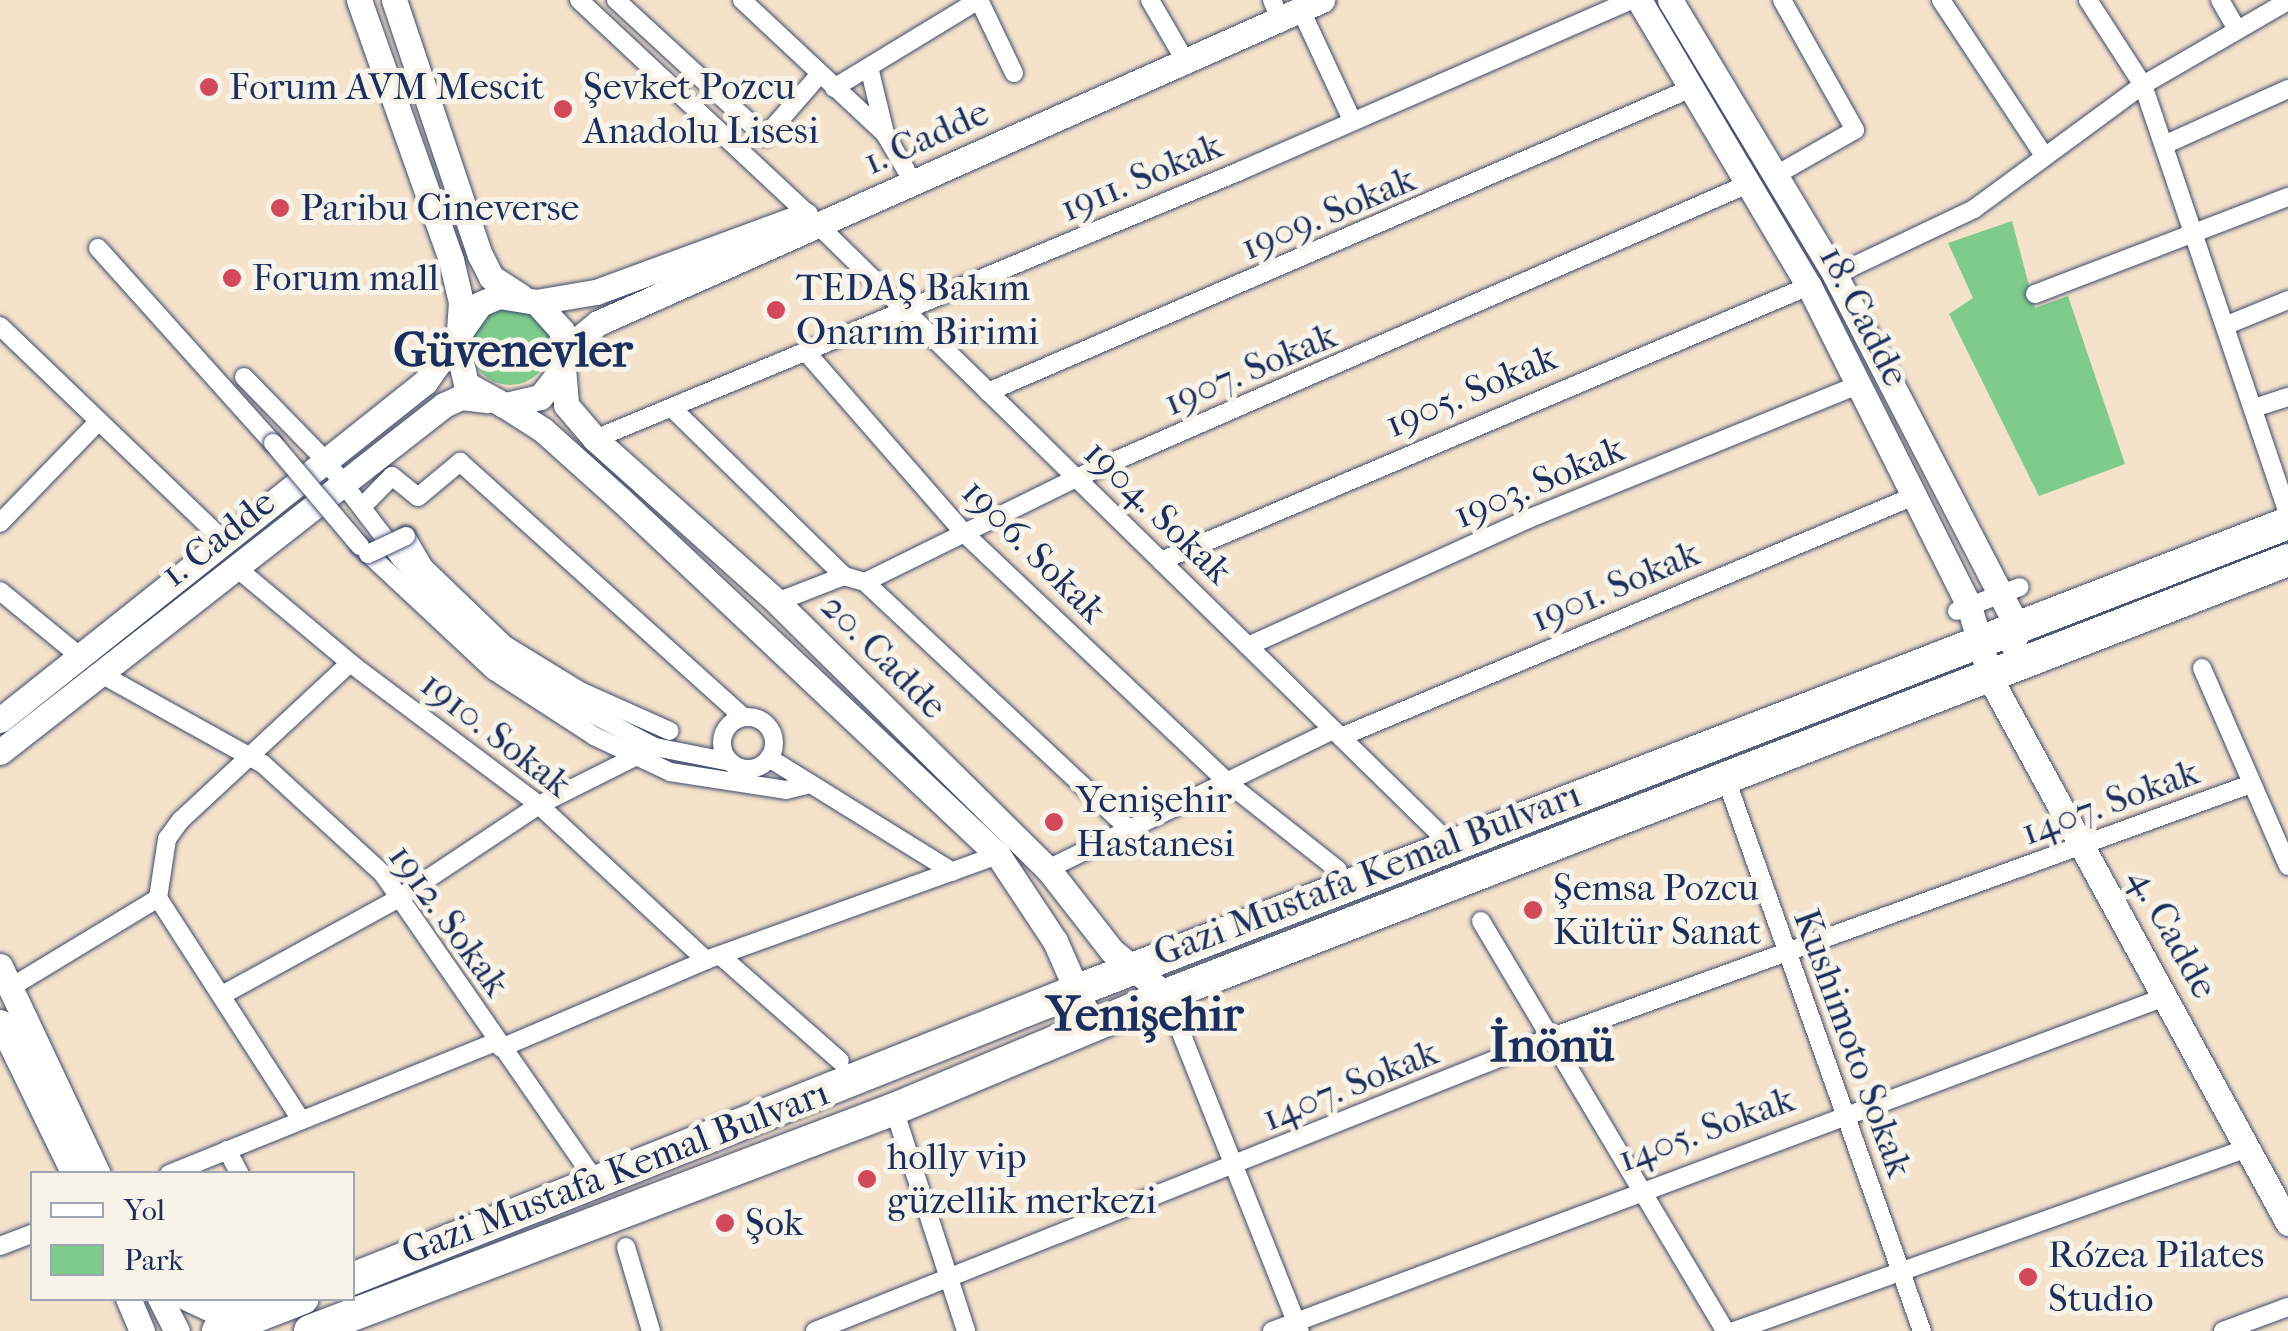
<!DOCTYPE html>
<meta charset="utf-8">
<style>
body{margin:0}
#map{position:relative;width:2288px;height:1331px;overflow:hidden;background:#f5e2cb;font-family:"IM FELL French Canon",serif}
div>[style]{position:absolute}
.green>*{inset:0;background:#7ecb8b}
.round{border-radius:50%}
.roads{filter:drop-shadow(0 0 2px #3c4a6e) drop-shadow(0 0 2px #3c4a6e)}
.street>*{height:18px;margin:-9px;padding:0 9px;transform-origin:9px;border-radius:9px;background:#fff}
.street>.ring{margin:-9px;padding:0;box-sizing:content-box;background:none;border:18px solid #fff;border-radius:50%}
.secondary>*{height:25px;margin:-12.5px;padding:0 12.5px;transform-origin:12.5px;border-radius:12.5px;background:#fff}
.highway>*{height:32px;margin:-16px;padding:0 16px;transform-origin:16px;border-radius:16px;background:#fff}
.bridges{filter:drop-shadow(0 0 2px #3c4a6e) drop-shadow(0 0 2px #3c4a6e)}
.street-bridge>*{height:18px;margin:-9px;padding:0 9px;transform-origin:9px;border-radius:9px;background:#fff}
.dots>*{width:28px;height:28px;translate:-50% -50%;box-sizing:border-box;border:5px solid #f7f3e8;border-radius:50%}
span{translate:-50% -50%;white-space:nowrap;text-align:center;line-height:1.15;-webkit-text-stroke:10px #f7f3e8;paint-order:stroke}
.poi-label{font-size:38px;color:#1b2f5e}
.left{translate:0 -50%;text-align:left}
.street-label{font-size:38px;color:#1b2f5e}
.district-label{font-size:48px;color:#1b2f5e;font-weight:700}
.legend{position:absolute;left:30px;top:1171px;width:325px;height:130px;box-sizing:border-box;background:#f7f3e8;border:2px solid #9fa5b1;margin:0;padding:12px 18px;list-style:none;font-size:30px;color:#1b2f5e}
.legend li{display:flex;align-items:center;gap:20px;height:50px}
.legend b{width:50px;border:2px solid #9fa5b1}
</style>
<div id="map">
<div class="green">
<div style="clip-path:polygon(2012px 221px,2035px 308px,2068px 296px,2125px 464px,2039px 496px,1949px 314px,1973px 298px,1948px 243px)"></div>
<div class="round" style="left:470px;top:305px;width:80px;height:80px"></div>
</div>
<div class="roads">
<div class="street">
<div style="left:579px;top:0;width:313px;rotate:43.1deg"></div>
<div style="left:616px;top:0;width:202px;rotate:42.6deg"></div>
<div style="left:765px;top:137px;width:84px;rotate:-48.9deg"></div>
<div style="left:742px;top:0;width:196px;rotate:43.1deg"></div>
<div style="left:885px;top:134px;width:42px;rotate:59.7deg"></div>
<div style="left:1150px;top:0;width:58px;rotate:59.9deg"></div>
<div style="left:1272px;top:0;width:8px;rotate:67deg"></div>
<div style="left:1941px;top:0;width:188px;rotate:56.5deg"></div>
<div style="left:2088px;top:0;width:101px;rotate:57.1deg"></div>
<div style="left:2143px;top:85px;width:453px;rotate:71.3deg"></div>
<div style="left:2220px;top:0;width:32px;rotate:60deg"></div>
<div style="left:1300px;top:8px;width:123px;rotate:65.1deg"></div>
<div style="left:869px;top:67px;width:68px;rotate:76.4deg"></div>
<div style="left:834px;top:88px;width:170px;rotate:-31.3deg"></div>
<div style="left:979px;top:0;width:81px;rotate:64.4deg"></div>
<div style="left:2164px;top:145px;width:136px;rotate:-24.3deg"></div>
<div style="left:1776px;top:175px;width:91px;rotate:-29.7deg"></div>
<div style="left:1855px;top:130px;width:149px;rotate:-119.3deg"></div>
<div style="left:819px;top:226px;width:885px;rotate:44.4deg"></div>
<div style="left:98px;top:248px;width:262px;rotate:48.1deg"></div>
<div style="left:1835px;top:275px;width:154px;rotate:-25.4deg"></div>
<div style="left:1974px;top:209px;width:210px;rotate:-36.3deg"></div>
<div style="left:2143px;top:85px;width:168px;rotate:-30.1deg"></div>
<div style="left:2035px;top:294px;width:271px;rotate:-21deg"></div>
<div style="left:2227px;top:325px;width:66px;rotate:-22.3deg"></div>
<div style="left:0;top:326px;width:312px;rotate:43.8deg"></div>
<div style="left:807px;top:353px;width:239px;rotate:48.9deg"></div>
<div style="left:964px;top:533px;width:364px;rotate:43.4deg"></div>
<div style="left:1228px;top:783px;width:140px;rotate:38.3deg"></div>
<div style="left:244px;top:377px;width:117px;rotate:45.7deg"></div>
<div style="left:326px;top:461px;width:123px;rotate:52.6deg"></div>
<div style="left:401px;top:559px;width:118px;rotate:46.7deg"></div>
<div style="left:482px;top:645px;width:64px;rotate:36.2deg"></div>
<div style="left:534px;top:683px;width:137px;rotate:27.9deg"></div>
<div style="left:655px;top:747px;width:77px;rotate:11.2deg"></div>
<div style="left:988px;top:392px;width:767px;rotate:-23.36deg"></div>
<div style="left:2254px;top:408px;width:36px;rotate:-18deg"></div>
<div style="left:674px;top:410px;width:238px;rotate:44.3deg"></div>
<div style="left:595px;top:439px;width:698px;rotate:-22.56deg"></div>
<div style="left:1240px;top:171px;width:427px;rotate:-23.6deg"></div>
<div style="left:362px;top:507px;width:43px;rotate:-45.9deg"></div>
<div style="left:392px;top:476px;width:33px;rotate:39deg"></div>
<div style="left:418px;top:497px;width:55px;rotate:-39.8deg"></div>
<div style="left:460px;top:462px;width:381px;rotate:42deg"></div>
<div style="left:0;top:523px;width:142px;rotate:-45.9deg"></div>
<div style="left:406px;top:536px;width:36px;rotate:60deg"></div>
<div style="left:424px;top:567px;width:112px;rotate:43.9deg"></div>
<div style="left:505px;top:645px;width:88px;rotate:31.5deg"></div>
<div style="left:580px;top:691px;width:98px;rotate:24deg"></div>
<div style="left:360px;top:546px;width:183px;rotate:43deg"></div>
<div style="left:494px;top:671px;width:119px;rotate:33deg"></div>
<div style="left:594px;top:736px;width:84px;rotate:25.3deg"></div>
<div style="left:670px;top:772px;width:117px;rotate:8.8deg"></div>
<div style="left:786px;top:790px;width:25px;rotate:-14deg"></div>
<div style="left:1161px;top:561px;width:704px;rotate:-23deg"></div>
<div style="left:238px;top:569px;width:151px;rotate:39.9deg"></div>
<div style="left:354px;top:666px;width:231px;rotate:36.9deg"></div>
<div style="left:539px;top:805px;width:228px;rotate:42.9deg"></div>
<div style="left:865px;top:582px;width:362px;rotate:43.1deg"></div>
<div style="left:0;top:591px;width:107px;rotate:39.3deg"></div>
<div style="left:777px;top:602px;width:72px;rotate:-21.2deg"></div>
<div style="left:844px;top:576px;width:22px;rotate:16deg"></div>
<div style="left:865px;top:582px;width:235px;rotate:-26.2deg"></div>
<div style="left:1076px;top:478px;width:733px;rotate:-23.63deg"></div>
<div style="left:1957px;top:611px;width:67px;rotate:-20.9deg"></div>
<div style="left:1248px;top:646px;width:307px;rotate:-24.4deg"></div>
<div style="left:1528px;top:519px;width:356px;rotate:-22.1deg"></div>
<div style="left:2202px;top:668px;width:216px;rotate:66.5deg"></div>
<div style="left:103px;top:675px;width:183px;rotate:29.1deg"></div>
<div style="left:263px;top:764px;width:163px;rotate:42.5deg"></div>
<div style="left:383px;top:874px;width:377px;rotate:55.3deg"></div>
<div class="ring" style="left:722px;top:717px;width:34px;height:34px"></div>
<div style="left:1341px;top:737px;width:622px;rotate:-22.81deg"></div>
<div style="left:769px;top:758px;width:216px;rotate:31.8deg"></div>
<div style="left:1725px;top:776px;width:589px;rotate:70.46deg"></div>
<div style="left:1048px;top:869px;width:317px;rotate:-26deg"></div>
<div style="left:158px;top:898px;width:264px;rotate:57.2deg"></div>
<div style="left:1481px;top:921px;width:477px;rotate:59.2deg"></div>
<div style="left:722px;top:957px;width:157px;rotate:41.4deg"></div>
<div style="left:8px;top:989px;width:175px;rotate:-31.2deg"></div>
<div style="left:158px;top:898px;width:60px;rotate:-81.3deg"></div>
<div style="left:167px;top:839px;width:24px;rotate:-54deg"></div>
<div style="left:181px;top:820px;width:231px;rotate:-42.9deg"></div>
<div style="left:224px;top:994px;width:200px;rotate:-28.7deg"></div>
<div style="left:399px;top:898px;width:168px;rotate:-33.6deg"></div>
<div style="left:539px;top:805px;width:116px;rotate:-26.6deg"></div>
<div style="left:1166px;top:995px;width:362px;rotate:68.3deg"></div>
<div style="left:501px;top:1048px;width:223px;rotate:-23.2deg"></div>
<div style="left:706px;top:960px;width:310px;rotate:-19.8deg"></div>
<div style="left:894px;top:1109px;width:233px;rotate:72deg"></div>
<div style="left:227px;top:1150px;width:27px;rotate:62deg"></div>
<div style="left:169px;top:1174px;width:353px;rotate:-22deg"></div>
<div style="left:0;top:1246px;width:34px;rotate:-21deg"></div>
<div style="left:626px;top:1247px;width:88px;rotate:73.4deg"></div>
<div style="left:815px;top:1331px;width:793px;rotate:-21.75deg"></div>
<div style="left:1552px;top:1037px;width:743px;rotate:-19.9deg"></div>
<div style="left:1272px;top:1331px;width:953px;rotate:-20.51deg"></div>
<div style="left:1734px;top:1331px;width:546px;rotate:-19.6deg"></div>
<div style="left:2223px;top:1331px;width:69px;rotate:-20.3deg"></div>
</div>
<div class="secondary">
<div style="left:359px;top:0;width:276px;rotate:70.5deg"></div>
<div style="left:451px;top:260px;width:43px;rotate:76.6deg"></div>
<div style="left:461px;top:302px;width:31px;rotate:94deg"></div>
<div style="left:394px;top:0;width:269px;rotate:71.4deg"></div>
<div style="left:480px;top:255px;width:25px;rotate:63deg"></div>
<div style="left:491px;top:277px;width:35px;rotate:33deg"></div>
<div style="left:1639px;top:0;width:333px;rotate:59.3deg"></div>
<div style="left:1809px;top:286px;width:358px;rotate:63.4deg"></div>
<div style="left:1969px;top:606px;width:77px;rotate:73.4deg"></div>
<div style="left:1991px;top:680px;width:619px;rotate:61.32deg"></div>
<div style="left:1670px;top:0;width:321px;rotate:59deg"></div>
<div style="left:1835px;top:275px;width:400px;rotate:62.6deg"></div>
<div style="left:2019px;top:630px;width:15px;rotate:118deg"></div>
<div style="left:536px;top:302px;width:61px;rotate:-9.5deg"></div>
<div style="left:596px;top:292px;width:223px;rotate:-20.2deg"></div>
<div style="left:565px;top:350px;width:43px;rotate:-39.3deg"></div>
<div style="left:598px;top:323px;width:793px;rotate:-24.04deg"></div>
<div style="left:563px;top:368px;width:37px;rotate:85deg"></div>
<div style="left:566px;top:405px;width:45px;rotate:49.5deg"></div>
<div style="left:595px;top:439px;width:244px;rotate:41.8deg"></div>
<div style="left:777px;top:602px;width:380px;rotate:44.6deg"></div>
<div style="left:1048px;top:869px;width:104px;rotate:52deg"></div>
<div style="left:1112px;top:951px;width:70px;rotate:39.2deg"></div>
<div style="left:504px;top:405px;width:46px;rotate:32.7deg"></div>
<div style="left:543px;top:430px;width:103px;rotate:41.9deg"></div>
<div style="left:620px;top:499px;width:519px;rotate:43.28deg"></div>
<div style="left:998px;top:855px;width:103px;rotate:56.5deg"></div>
<div style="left:1055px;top:941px;width:92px;rotate:66.2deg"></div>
<div style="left:0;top:720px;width:543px;rotate:-38.5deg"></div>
<div style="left:425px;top:382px;width:95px;rotate:-54.8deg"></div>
<div style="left:480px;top:304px;width:21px;rotate:-23deg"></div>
<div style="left:499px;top:296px;width:37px;rotate:9deg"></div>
<div style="left:536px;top:302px;width:39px;rotate:48deg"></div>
<div style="left:562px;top:331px;width:37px;rotate:88deg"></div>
<div style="left:563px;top:368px;width:37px;rotate:128deg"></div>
<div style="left:540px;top:397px;width:37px;rotate:167deg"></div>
<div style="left:504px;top:405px;width:43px;rotate:-151.1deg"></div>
<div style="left:466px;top:384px;width:45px;rotate:-102.8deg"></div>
<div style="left:0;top:752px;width:564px;rotate:-38.01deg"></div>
<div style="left:444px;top:405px;width:19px;rotate:-25deg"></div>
<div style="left:461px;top:397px;width:26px;rotate:7deg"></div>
<div style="left:0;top:966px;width:230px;rotate:64.8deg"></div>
<div style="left:0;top:1022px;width:169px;rotate:64deg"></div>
<div style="left:128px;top:1298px;width:36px;rotate:67deg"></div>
<div style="left:160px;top:1298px;width:37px;rotate:63deg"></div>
<div style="left:187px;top:1298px;width:26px;rotate:25deg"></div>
<div style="left:211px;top:1309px;width:51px;rotate:-1.1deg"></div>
</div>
<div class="highway">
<div style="left:352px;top:1279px;width:781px;rotate:-21.71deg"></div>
<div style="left:1078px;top:990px;width:1297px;rotate:-21.1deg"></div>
<div style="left:218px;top:1331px;width:91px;rotate:-21.2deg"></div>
<div style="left:310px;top:1331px;width:625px;rotate:-20.81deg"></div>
<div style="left:894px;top:1109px;width:295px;rotate:-22.7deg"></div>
<div style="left:1166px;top:995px;width:1203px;rotate:-21.19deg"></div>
</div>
</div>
<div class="bridges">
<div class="street-bridge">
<div style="left:273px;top:443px;width:135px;rotate:49.8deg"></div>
<div style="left:368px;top:554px;width:42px;rotate:-25.3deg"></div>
</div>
</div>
<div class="dots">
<div style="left:209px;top:87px;background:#d1495b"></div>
<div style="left:563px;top:109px;background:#d1495b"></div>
<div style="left:280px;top:208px;background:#d1495b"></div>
<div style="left:232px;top:278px;background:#d1495b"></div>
<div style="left:776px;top:310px;background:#d1495b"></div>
<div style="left:1054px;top:822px;background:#d1495b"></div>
<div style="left:1533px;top:910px;background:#d1495b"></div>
<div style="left:867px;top:1179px;background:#d1495b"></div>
<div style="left:725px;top:1223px;background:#d1495b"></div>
<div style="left:2028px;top:1277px;background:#d1495b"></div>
</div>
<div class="poi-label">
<span class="left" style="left:229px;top:87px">Forum AVM Mescit</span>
<span class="left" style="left:583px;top:109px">Şevket Pozcu<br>Anadolu Lisesi</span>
<span class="left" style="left:300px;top:208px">Paribu Cineverse</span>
<span class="left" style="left:252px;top:278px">Forum mall</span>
<span class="left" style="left:796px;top:310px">TEDAŞ Bakım<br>Onarım Birimi</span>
<span class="left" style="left:1076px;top:822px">Yenişehir<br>Hastanesi</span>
<span class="left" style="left:1553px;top:910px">Şemsa Pozcu<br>Kültür Sanat</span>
<span class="left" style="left:887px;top:1179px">holly vip<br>güzellik merkezi</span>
<span class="left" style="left:745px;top:1223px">Şok</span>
<span class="left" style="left:2048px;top:1277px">Rózea Pilates<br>Studio</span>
</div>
<div class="street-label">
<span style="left:926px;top:137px;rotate:-24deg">1. Cadde</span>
<span style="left:1141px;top:177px;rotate:-23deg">1911. Sokak</span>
<span style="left:1328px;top:213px;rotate:-23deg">1909. Sokak</span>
<span style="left:1864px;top:316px;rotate:63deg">18. Cadde</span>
<span style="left:1250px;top:369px;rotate:-23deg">1907. Sokak</span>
<span style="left:1471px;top:391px;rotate:-23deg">1905. Sokak</span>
<span style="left:1539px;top:482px;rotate:-23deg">1903. Sokak</span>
<span style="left:1158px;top:512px;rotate:44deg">1904. Sokak</span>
<span style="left:218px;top:538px;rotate:-38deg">1. Cadde</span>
<span style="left:1034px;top:551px;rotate:45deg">1906. Sokak</span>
<span style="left:1615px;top:586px;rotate:-23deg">1901. Sokak</span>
<span style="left:884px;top:656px;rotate:45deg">20. Cadde</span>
<span style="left:496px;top:734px;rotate:38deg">1910. Sokak</span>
<span style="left:2110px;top:802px;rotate:-20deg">1407. Sokak</span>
<span style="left:1367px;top:874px;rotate:-21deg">Gazi Mustafa Kemal Bulvarı</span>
<span style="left:449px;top:920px;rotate:54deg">1912. Sokak</span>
<span style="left:2173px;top:933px;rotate:61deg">4. Cadde</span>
<span style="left:1853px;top:1043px;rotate:70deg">Kushimoto Sokak</span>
<span style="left:1350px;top:1085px;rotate:-22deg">1407. Sokak</span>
<span style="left:1706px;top:1129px;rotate:-20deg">1405. Sokak</span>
<span style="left:615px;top:1172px;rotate:-21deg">Gazi Mustafa Kemal Bulvarı</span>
</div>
<div class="district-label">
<span style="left:513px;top:351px">Güvenevler</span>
<span style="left:1145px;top:1015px">Yenişehir</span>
<span style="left:1552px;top:1046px">İnönü</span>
</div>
<ul class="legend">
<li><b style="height:12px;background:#fff"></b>Yol</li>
<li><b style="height:28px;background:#7ecb8b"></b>Park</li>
</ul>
</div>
